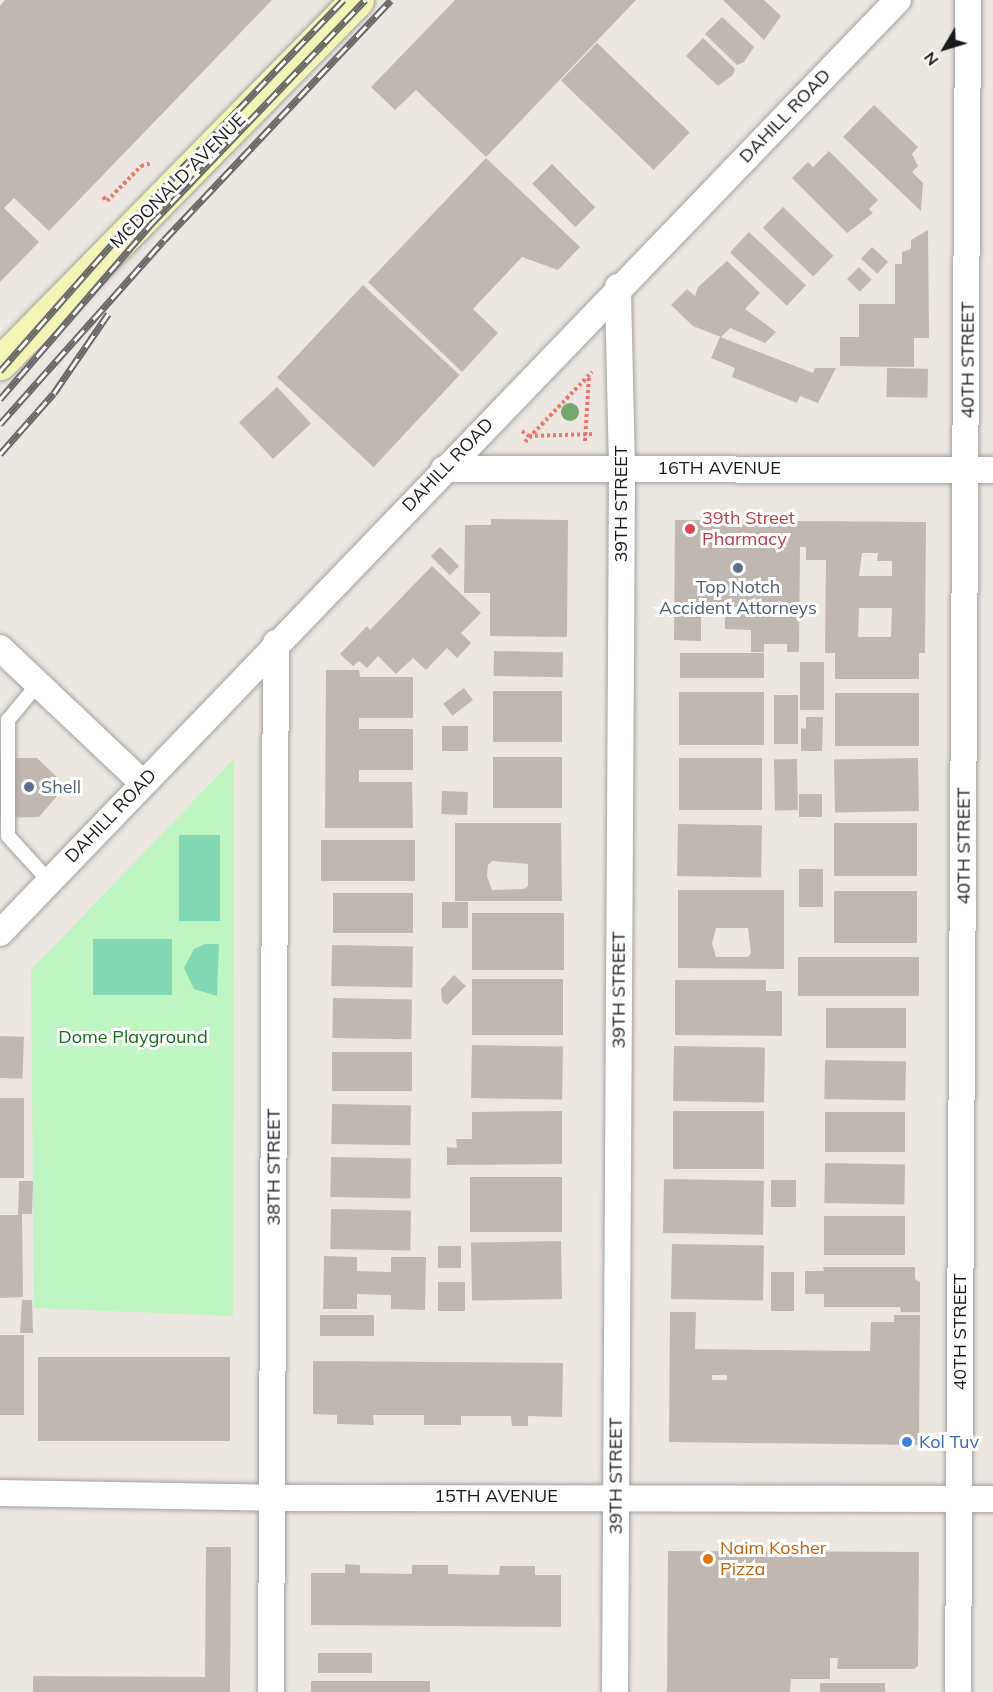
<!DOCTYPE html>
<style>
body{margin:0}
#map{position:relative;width:993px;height:1692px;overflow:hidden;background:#ece7e0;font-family:Mulish,sans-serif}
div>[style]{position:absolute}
.park>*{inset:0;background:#bef5c0}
.pitch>*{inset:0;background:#81d8b3;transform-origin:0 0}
.building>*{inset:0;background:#c0b7b0;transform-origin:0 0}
.path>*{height:4px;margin-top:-2px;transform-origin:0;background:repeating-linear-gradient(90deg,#f1746c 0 3px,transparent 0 6px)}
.roads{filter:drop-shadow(0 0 2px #a1a1a1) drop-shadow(0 0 2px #a1a1a1)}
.service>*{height:14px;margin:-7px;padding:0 7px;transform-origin:7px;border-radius:7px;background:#fff}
.minor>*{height:26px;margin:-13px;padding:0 13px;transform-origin:13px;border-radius:13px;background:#fff}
.secondary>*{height:33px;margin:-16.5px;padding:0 16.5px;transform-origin:16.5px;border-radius:16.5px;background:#f4f5b5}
.rail>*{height:7px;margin-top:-3.5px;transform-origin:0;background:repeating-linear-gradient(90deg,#fff 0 14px,#686868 0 28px);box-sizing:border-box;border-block:2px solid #686868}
.trees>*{width:18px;height:18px;margin:-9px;border-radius:50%;background:#74a670}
.dots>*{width:16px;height:16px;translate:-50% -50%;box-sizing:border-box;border:3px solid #fff;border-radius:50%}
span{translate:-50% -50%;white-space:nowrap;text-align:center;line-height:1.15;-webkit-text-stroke:6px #fff;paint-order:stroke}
.street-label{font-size:18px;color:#1a1a1a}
.health-label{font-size:18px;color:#be3a42}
.left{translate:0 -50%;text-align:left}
.service-label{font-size:18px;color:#4e5e75}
.park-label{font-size:18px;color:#117015}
.shop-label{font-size:18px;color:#366cbe}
.food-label{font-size:18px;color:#c56008}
.north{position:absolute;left:915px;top:18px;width:60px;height:60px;-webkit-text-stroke:4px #fff;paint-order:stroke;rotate:232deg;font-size:16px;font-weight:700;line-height:24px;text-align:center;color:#1a1a1a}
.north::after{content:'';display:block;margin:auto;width:21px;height:27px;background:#1a1a1a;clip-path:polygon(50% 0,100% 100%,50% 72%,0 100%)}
</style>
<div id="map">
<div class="park">
<div style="clip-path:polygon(234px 759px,233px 1316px,34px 1308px,31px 970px)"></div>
</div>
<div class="pitch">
<div style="left:179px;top:835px;width:41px;height:86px"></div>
<div style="left:93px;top:939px;width:79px;height:56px"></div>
<div style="clip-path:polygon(205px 944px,219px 944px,217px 996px,194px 989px,184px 968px,194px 949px)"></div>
</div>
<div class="building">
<div style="clip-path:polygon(5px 0,272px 0,49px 231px,14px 198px,4px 208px,39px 242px,0 282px,0 6px)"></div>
<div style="clip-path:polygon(455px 0,636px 0,486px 157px,416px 90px,395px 110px,371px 87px)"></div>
<div style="clip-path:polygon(723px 0,764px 0,781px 16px,764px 40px)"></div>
<div style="clip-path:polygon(722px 17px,754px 47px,744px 62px,737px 65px,705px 34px)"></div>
<div style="clip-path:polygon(703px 38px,735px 69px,733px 75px,718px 86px,686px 56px)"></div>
<div style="left:597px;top:43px;width:129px;height:52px;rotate:44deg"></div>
<div style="clip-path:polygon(874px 105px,918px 147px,912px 154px,918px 166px,912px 172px,923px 183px,921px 211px,843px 137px)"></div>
<div style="clip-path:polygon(829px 151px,878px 200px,869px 209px,873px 213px,847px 233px,792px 178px,808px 162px,813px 167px)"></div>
<div style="clip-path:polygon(486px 158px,580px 247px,558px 270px,522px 257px,473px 309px,498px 333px,462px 372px,368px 282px)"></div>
<div style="left:552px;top:164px;width:61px;height:28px;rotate:45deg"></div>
<div style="left:783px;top:207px;width:70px;height:29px;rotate:44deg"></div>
<div style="clip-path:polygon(928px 230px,929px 338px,914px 338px,914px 367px,840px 366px,840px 337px,859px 337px,859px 304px,895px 304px,895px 264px,902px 264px,902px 252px,911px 249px,911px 240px)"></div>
<div style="left:749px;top:232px;width:78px;height:28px;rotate:43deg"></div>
<div style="left:872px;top:247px;width:22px;height:16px;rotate:43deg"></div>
<div style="clip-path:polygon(727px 261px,760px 293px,745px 309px,776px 332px,765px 343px,730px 328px,721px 337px,693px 326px,671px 305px,687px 289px,695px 296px,698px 287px)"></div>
<div style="left:859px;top:267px;width:18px;height:17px;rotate:45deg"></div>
<div style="left:363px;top:285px;width:132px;height:126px;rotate:43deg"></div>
<div style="clip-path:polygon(720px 337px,813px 373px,815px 368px,836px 368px,818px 403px,800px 396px,797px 403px,732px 377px,735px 368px,711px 358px)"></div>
<div style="left:887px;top:368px;width:41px;height:29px;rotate:1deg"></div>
<div style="left:277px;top:387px;width:50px;height:52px;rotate:47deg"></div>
<div style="clip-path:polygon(491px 519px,568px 520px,567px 637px,490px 636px,490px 593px,464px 593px,465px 525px,491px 525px)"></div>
<div style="clip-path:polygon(evenodd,675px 520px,926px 522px,925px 653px,919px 653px,919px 679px,835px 679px,835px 653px,825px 653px,826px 560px,806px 560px,806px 547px,800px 547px,799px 652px,787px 652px,787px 644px,764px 644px,764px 652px,751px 652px,751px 630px,725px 629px,725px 614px,701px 614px,701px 641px,674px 640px,675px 520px,862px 553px,878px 553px,877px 561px,892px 561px,892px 576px,859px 576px,862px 553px,675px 520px,859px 608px,892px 608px,891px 637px,858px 637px,859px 608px)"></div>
<div style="left:440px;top:547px;width:27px;height:13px;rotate:45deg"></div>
<div style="clip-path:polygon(432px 566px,481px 613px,461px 633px,471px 643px,457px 658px,447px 648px,426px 670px,413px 658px,396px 674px,378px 656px,367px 668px,359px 661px,353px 666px,340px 654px,367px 626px,370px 630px)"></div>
<div style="left:494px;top:651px;width:69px;height:25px;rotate:1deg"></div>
<div style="left:680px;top:653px;width:84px;height:25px"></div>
<div style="left:800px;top:662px;width:24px;height:48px"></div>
<div style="clip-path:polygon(326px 670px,359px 670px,360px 677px,413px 677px,413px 718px,359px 718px,359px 729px,413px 729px,413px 770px,359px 770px,359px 782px,412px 782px,413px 828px,325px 828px)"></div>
<div style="left:464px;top:688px;width:15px;height:26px;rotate:53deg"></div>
<div style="left:493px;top:691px;width:69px;height:51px"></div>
<div style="left:679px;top:692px;width:85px;height:53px"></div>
<div style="left:835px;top:693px;width:84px;height:53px"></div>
<div style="left:774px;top:695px;width:24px;height:49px"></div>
<div style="clip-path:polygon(806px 717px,823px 717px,822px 751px,801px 751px,801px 728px,806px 729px)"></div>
<div style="left:442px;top:726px;width:26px;height:25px"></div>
<div style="left:493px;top:757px;width:69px;height:51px"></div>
<div style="clip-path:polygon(0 758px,37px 758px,57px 777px,57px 796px,39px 817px,0 818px)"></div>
<div style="left:679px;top:758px;width:83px;height:52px"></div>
<div style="left:918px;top:758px;width:53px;height:84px;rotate:89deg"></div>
<div style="left:797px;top:759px;width:51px;height:23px;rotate:89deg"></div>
<div style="left:468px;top:792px;width:23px;height:26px;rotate:92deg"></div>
<div style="left:799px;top:794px;width:23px;height:23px"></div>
<div style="clip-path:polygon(evenodd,455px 823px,561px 823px,562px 901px,455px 901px,455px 823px,492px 861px,528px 864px,528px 886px,524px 889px,492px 890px,487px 876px,488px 865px,492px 861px)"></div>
<div style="left:834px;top:823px;width:83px;height:53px"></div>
<div style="left:678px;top:824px;width:84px;height:52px;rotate:1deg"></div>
<div style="left:321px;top:840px;width:94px;height:41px"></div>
<div style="left:799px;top:869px;width:24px;height:38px"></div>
<div style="clip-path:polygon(evenodd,678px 890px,784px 890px,784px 969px,678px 968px,678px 890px,716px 928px,748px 928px,751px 953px,748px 957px,716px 957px,712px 943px,716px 928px)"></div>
<div style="left:834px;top:891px;width:83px;height:52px"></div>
<div style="left:333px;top:893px;width:80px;height:40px"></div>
<div style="left:442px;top:902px;width:26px;height:26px"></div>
<div style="left:472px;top:913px;width:92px;height:57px"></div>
<div style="left:332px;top:945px;width:81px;height:41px;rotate:1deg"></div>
<div style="left:798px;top:957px;width:121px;height:39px"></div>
<div style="clip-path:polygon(454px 975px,466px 986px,447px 1005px,442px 1001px,441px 989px)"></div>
<div style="left:472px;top:979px;width:91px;height:56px"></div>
<div style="clip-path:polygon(675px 980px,766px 980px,766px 991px,782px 991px,782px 1036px,675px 1035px)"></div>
<div style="left:333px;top:998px;width:79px;height:40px;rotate:1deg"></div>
<div style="left:826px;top:1008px;width:80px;height:40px"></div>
<div style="left:0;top:1036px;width:24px;height:42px;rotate:2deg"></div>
<div style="left:472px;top:1045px;width:91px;height:53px;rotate:1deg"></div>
<div style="left:674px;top:1046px;width:91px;height:55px;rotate:1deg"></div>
<div style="left:332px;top:1052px;width:80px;height:39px"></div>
<div style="left:825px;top:1060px;width:81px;height:39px;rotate:1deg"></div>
<div style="left:0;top:1098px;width:24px;height:80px"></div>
<div style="left:332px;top:1104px;width:79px;height:40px;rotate:1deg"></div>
<div style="clip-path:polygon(562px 1111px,562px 1164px,447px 1165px,447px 1147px,457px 1148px,456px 1139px,472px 1139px,472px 1112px)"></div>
<div style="left:673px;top:1111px;width:91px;height:58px"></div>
<div style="left:825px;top:1112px;width:80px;height:40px"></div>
<div style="left:331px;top:1157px;width:80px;height:40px;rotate:1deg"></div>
<div style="left:825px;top:1163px;width:80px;height:40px;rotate:1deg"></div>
<div style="left:470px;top:1177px;width:92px;height:55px"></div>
<div style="left:664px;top:1179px;width:100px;height:54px;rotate:1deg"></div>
<div style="left:771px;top:1180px;width:25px;height:27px"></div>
<div style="clip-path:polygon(19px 1181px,33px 1181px,32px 1214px,22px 1214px,23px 1297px,0 1298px,0 1215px,18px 1215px)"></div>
<div style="left:331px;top:1209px;width:80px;height:40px;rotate:1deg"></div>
<div style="left:824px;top:1216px;width:81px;height:39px"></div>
<div style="left:561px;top:1241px;width:58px;height:90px;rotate:89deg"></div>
<div style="left:672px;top:1244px;width:92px;height:55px;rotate:1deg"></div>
<div style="left:438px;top:1246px;width:23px;height:22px"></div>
<div style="clip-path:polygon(324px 1256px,357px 1257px,357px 1271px,391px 1272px,391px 1257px,426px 1257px,425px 1310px,391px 1309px,391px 1295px,357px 1294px,357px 1309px,323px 1309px)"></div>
<div style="clip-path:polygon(823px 1267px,915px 1267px,915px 1279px,920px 1282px,920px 1312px,901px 1312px,900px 1307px,824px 1307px,824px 1294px,805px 1294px,805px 1271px,824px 1271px)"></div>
<div style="left:794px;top:1272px;width:39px;height:23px;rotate:90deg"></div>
<div style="left:438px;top:1282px;width:27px;height:29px"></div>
<div style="clip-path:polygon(22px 1300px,32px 1300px,33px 1333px,20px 1333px)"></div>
<div style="clip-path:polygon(evenodd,670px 1312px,696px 1312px,695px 1349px,770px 1350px,870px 1351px,871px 1322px,894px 1322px,894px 1315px,920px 1315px,919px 1445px,669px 1442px,670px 1312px,712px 1375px,727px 1375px,727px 1380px,712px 1380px,712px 1375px)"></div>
<div style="left:320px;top:1315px;width:54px;height:21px"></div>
<div style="left:0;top:1335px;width:24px;height:80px"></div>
<div style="left:38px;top:1357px;width:192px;height:84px"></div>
<div style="clip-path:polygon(313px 1361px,563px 1363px,562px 1417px,528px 1416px,528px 1426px,512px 1426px,511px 1416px,461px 1416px,461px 1425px,424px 1425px,424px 1415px,373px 1415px,374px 1425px,337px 1424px,337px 1415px,313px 1414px)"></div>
<div style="clip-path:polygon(206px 1547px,231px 1547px,230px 1692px,33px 1692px,33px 1676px,205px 1677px)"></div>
<div style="clip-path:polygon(668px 1551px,919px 1552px,918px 1666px,914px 1669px,837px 1669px,838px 1658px,830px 1658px,830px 1679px,791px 1679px,790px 1692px,667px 1692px)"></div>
<div style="clip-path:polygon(345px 1564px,360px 1565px,360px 1573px,412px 1574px,412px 1565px,448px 1565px,448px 1574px,499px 1575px,500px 1566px,535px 1566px,535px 1575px,561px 1575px,561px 1627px,311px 1625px,311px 1573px,345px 1573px)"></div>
<div style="left:318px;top:1653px;width:54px;height:20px"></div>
<div style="left:311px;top:1681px;width:119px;height:11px"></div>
<div style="left:820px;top:1683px;width:65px;height:9px"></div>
</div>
<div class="path">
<div style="left:103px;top:197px;width:6px;rotate:45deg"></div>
<div style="left:107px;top:201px;width:49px;rotate:-45.8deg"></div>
<div style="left:141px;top:166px;width:11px;rotate:-15deg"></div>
<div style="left:522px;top:431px;width:9px;rotate:36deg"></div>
<div style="left:529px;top:436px;width:63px;rotate:-1.8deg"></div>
<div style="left:585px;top:441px;width:65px;rotate:-86.5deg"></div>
<div style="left:525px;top:442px;width:97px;rotate:-46.3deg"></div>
</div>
<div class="roads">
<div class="service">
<div style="left:38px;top:684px;width:47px;rotate:129.8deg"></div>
<div style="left:8px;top:720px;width:116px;rotate:90deg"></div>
<div style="left:8px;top:836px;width:61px;rotate:47.7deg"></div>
</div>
<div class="minor">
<div style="left:444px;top:469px;width:549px;rotate:0.1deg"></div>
<div style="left:0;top:648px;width:197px;rotate:43.4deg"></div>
<div style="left:0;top:933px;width:1295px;rotate:-46.1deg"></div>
<div style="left:0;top:1493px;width:273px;rotate:1deg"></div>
<div style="left:273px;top:1498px;width:720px;rotate:0.08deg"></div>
<div style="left:271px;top:1692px;width:1049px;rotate:-89.73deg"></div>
<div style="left:615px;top:1692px;width:1224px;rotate:-89.67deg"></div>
<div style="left:622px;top:468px;width:181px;rotate:-91.3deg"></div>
<div style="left:958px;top:1692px;width:1692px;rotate:-89.66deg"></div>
</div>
<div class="secondary">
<div style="left:0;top:363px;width:509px;rotate:-45.48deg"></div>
</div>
</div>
<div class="rail">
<div style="left:0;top:371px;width:212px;rotate:-48.6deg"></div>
<div style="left:140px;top:212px;width:294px;rotate:-46.2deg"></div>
<div style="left:0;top:399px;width:231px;rotate:-49.2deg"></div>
<div style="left:151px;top:224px;width:310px;rotate:-46.3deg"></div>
<div style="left:0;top:424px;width:246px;rotate:-48.3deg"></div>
<div style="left:164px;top:240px;width:330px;rotate:-46.6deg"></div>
<div style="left:0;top:454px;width:81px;rotate:-48.5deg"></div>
<div style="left:54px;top:393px;width:96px;rotate:-55.6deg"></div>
</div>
<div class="trees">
<div style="left:570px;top:412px"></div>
</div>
<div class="dots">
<div style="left:690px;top:529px;background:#e0444e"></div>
<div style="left:738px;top:568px;background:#5c6f8a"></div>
<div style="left:29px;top:787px;background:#5c6f8a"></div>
<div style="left:907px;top:1442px;background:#3f7fe0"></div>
<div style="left:708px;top:1559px;background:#e8710a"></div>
</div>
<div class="street-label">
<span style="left:785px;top:116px;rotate:-46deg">DAHILL ROAD</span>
<span style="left:178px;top:181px;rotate:-45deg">MCDONALD AVENUE</span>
<span style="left:968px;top:360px;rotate:-90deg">40TH STREET</span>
<span style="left:448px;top:465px;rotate:-46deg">DAHILL ROAD</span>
<span style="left:719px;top:468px">16TH AVENUE</span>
<span style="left:621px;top:504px;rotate:-90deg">39TH STREET</span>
<span style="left:111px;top:816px;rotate:-46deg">DAHILL ROAD</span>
<span style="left:964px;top:846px;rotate:-90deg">40TH STREET</span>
<span style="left:619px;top:990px;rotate:-90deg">39TH STREET</span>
<span style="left:274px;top:1167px;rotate:-90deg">38TH STREET</span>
<span style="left:960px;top:1332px;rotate:-90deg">40TH STREET</span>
<span style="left:616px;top:1476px;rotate:-90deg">39TH STREET</span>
<span style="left:496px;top:1496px">15TH AVENUE</span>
</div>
<div class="health-label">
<span class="left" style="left:702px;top:529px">39th Street<br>Pharmacy</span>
</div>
<div class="service-label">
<span style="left:738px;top:598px">Top Notch<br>Accident Attorneys</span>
<span class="left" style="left:41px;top:787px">Shell</span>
</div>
<div class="park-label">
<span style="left:133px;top:1037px">Dome Playground</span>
</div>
<div class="shop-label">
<span class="left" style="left:919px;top:1442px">Kol Tuv</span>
</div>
<div class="food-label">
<span class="left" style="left:720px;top:1559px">Naim Kosher<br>Pizza</span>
</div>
<div class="north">N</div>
</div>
